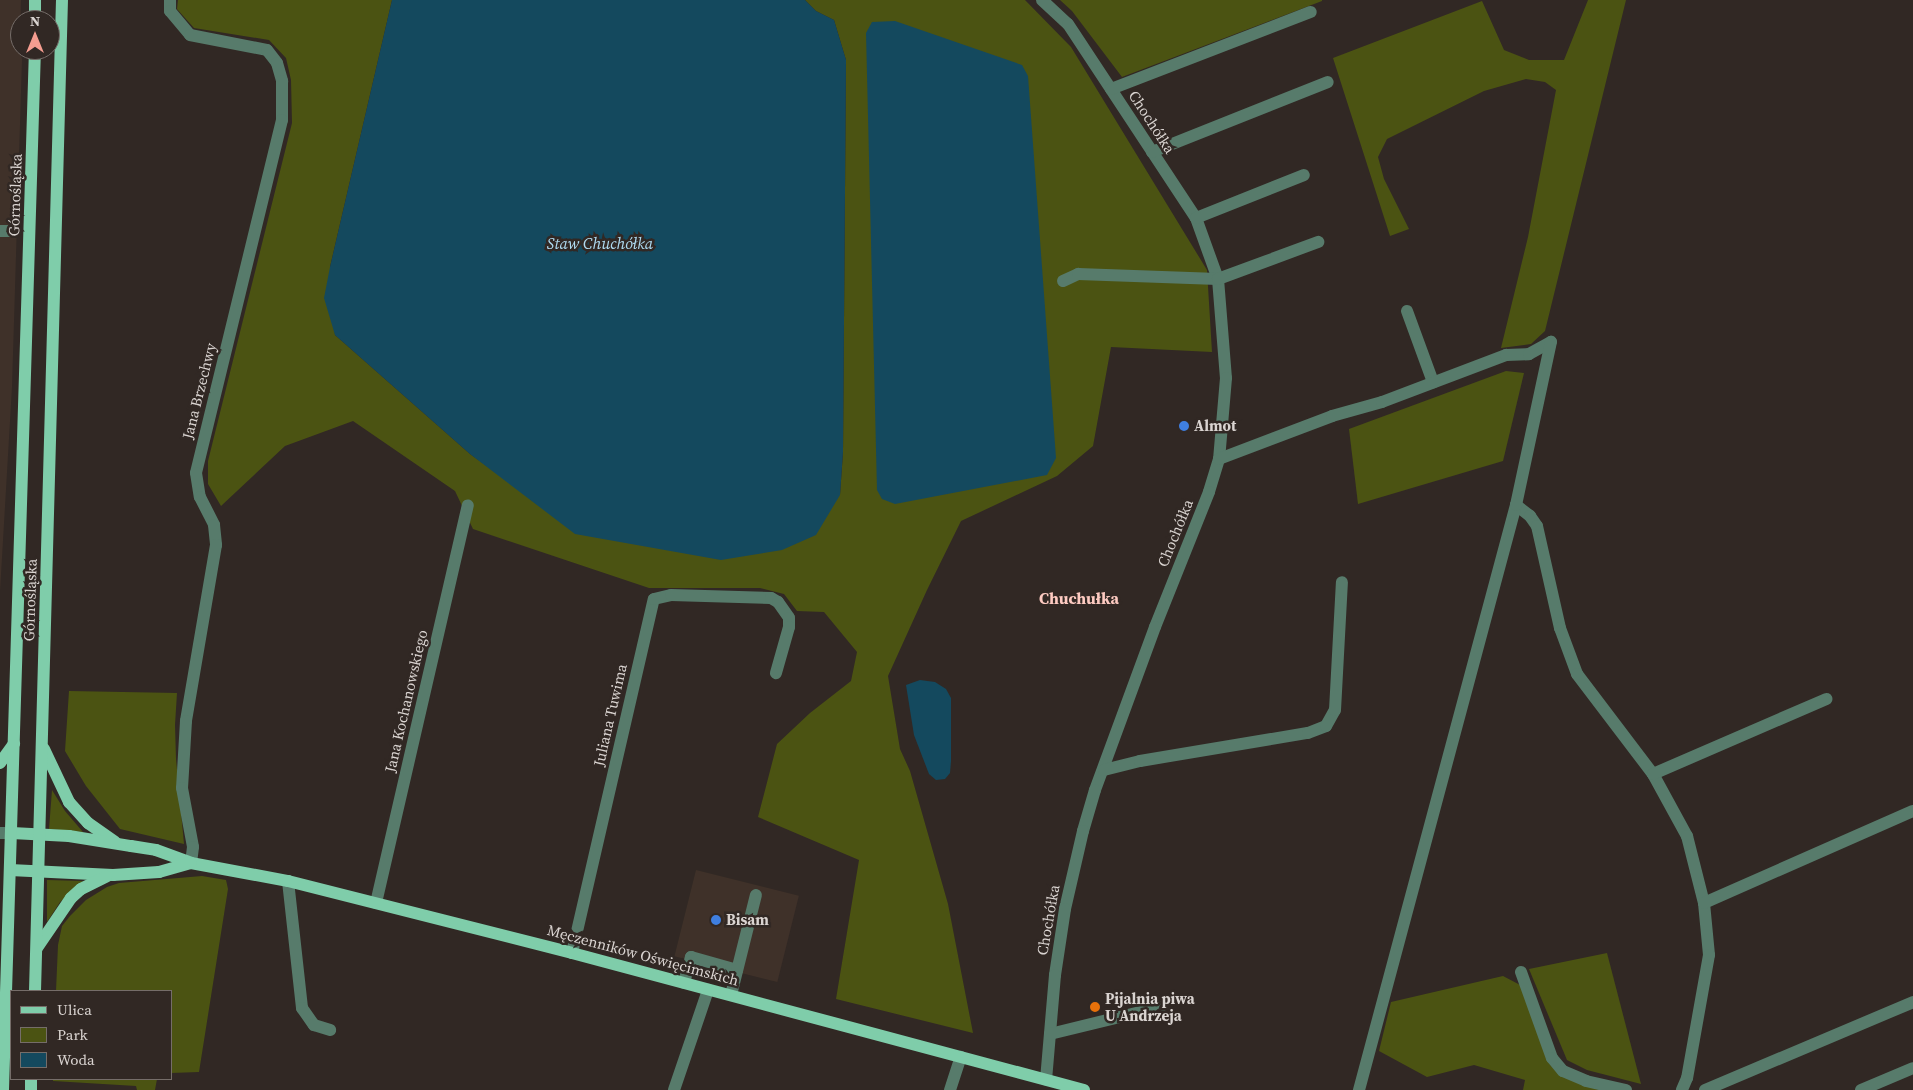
<!DOCTYPE html>
<meta charset="utf-8">
<style>
body{margin:0}
#map{position:relative;width:1913px;height:1090px;overflow:hidden;background:#312824;font-family:"Source Serif 4",serif}
div>[style]{position:absolute}
.built>*{inset:0;background:#3f3129;transform-origin:0 0}
.green>*{inset:0;background:#4b5312}
.water>*{inset:0;background:#14495e}
.minor>*{height:12px;margin:-6px;padding:0 6px;transform-origin:6px;border-radius:6px;background:#577b6b}
.major>*{height:12px;margin:-6px;padding:0 6px;transform-origin:6px;border-radius:6px;background:#7fcdaa}
.dots>*{width:14px;height:14px;translate:-50% -50%;box-sizing:border-box;border:2px solid #312824;border-radius:50%}
span{translate:-50% -50%;white-space:nowrap;text-align:center;line-height:1.15;-webkit-text-stroke:5px #312824;paint-order:stroke}
.street-label{font-size:15px;color:#dad4d1}
.poi-label{font-size:15px;color:#dad4d1;font-weight:700}
.left{translate:0 -50%;text-align:left}
.water-label{font-size:16px;color:#afdbf1;font-style:italic}
.neighbourhood-label{font-size:16px;color:#fecbc2;font-weight:700}
.legend{position:absolute;left:10px;top:990px;width:162px;height:90px;box-sizing:border-box;background:#312824;border:1px solid #756d69;margin:0;padding:6px 9px;list-style:none;font-size:15px;color:#dad4d1}
.legend li{display:flex;align-items:center;gap:10px;height:25px}
.legend b{width:25px;border:1px solid #756d69}
.north{position:absolute;left:10px;top:10px;width:50px;height:50px;box-sizing:border-box;background:#312824;border:1px solid #756d69;border-radius:50%;rotate:0deg;font-size:14px;font-weight:700;line-height:20px;text-align:center;color:#dad4d1}
.north::after{content:'';display:block;margin:auto;width:18px;height:22px;background:#f59d90;clip-path:polygon(50% 0,100% 100%,50% 72%,0 100%)}
</style>
<div id="map">
<div class="built">
<div style="clip-path:polygon(0 0,21px 0,20px 50px,22px 59px,12px 387px,0 592px)"></div>
<div style="left:696px;top:870px;width:106px;height:89px;rotate:14deg"></div>
</div>
<div class="green">
<div style="clip-path:polygon(178px 0,392px 0,330px 267px,335px 335px,470px 454px,516px 487px,840px 495px,843px 452px,846px 60px,834px 20px,816px 11px,805px 0,1025px 0,1071px 47px,1207px 270px,1212px 352px,1111px 347px,1093px 446px,1057px 476px,961px 521px,927px 590px,888px 676px,900px 749px,910px 771px,948px 904px,973px 1033px,836px 999px,859px 860px,758px 817px,777px 744px,810px 713px,851px 681px,857px 652px,824px 612px,797px 611px,784px 594px,760px 588px,649px 588px,473px 529px,455px 491px,353px 421px,285px 446px,221px 506px,208px 484px,208px 461px,292px 123px,291px 80px,286px 58px,269px 40px,194px 28px,177px 9px)"></div>
<div style="clip-path:polygon(1060px 0,1322px 0,1322px 1px,1122px 77px,1072px 11px)"></div>
<div style="clip-path:polygon(1588px 0,1626px 0,1545px 331px,1531px 344px,1501px 348px,1528px 237px,1556px 90px,1545px 82px,1526px 79px,1484px 91px,1387px 139px,1378px 157px,1384px 179px,1409px 229px,1390px 236px,1333px 58px,1482px 1px,1504px 50px,1529px 60px,1564px 60px)"></div>
<div style="clip-path:polygon(1506px 371px,1524px 373px,1503px 461px,1358px 504px,1349px 429px)"></div>
<div style="clip-path:polygon(69px 691px,177px 693px,175px 725px,176px 759px,184px 844px,120px 829px,86px 786px,65px 751px)"></div>
<div style="clip-path:polygon(52px 790px,65px 811px,83px 832px,49px 829px)"></div>
<div style="clip-path:polygon(202px 876px,226px 880px,228px 889px,199px 1072px,171px 1073px,171px 991px,56px 991px,58px 945px,62px 926px,70px 916px,86px 900px,107px 887px,119px 883px)"></div>
<div style="clip-path:polygon(47px 880px,83px 881px,60px 902px,47px 922px)"></div>
<div style="clip-path:polygon(1607px 953px,1641px 1084px,1587px 1070px,1567px 1060px,1529px 969px)"></div>
<div style="clip-path:polygon(1503px 976px,1524px 987px,1551px 1066px,1604px 1090px,1523px 1090px,1525px 1080px,1474px 1065px,1427px 1077px,1379px 1051px,1391px 1002px)"></div>
<div style="clip-path:polygon(53px 1079px,157px 1079px,155px 1090px,137px 1090px,136px 1086px,53px 1081px)"></div>
</div>
<div class="water">
<div style="clip-path:polygon(392px 0,805px 0,816px 11px,834px 20px,846px 60px,843px 452px,840px 495px,816px 535px,782px 550px,721px 560px,575px 534px,470px 454px,335px 335px,324px 298px,330px 267px)"></div>
<div style="clip-path:polygon(895px 21px,1022px 65px,1028px 76px,1056px 458px,1047px 475px,895px 504px,882px 499px,877px 490px,866px 33px,872px 22px)"></div>
<div style="clip-path:polygon(920px 680px,935px 682px,946px 689px,951px 698px,951px 761px,950px 773px,945px 779px,936px 780px,929px 774px,914px 735px,906px 685px)"></div>
</div>
<div class="minor">
<div style="left:170px;top:0;width:11px;rotate:90deg"></div>
<div style="left:170px;top:11px;width:31px;rotate:50deg"></div>
<div style="left:190px;top:35px;width:78px;rotate:11deg"></div>
<div style="left:267px;top:50px;width:16px;rotate:52deg"></div>
<div style="left:277px;top:63px;width:19px;rotate:74deg"></div>
<div style="left:282px;top:81px;width:39px;rotate:90deg"></div>
<div style="left:282px;top:120px;width:363px;rotate:103.7deg"></div>
<div style="left:196px;top:473px;width:24px;rotate:81deg"></div>
<div style="left:200px;top:497px;width:31px;rotate:63deg"></div>
<div style="left:214px;top:525px;width:20px;rotate:84deg"></div>
<div style="left:216px;top:545px;width:179px;rotate:99.7deg"></div>
<div style="left:186px;top:721px;width:67px;rotate:93.4deg"></div>
<div style="left:182px;top:788px;width:60px;rotate:79.4deg"></div>
<div style="left:193px;top:847px;width:16px;rotate:97deg"></div>
<div style="left:1042px;top:0;width:35px;rotate:43deg"></div>
<div style="left:1068px;top:24px;width:232px;rotate:56.6deg"></div>
<div style="left:1196px;top:218px;width:65px;rotate:70.2deg"></div>
<div style="left:1218px;top:279px;width:99px;rotate:85.4deg"></div>
<div style="left:1226px;top:378px;width:81px;rotate:94.9deg"></div>
<div style="left:1219px;top:459px;width:34px;rotate:107deg"></div>
<div style="left:1209px;top:492px;width:145px;rotate:111.8deg"></div>
<div style="left:1155px;top:627px;width:174px;rotate:110.2deg"></div>
<div style="left:1095px;top:790px;width:43px;rotate:106.3deg"></div>
<div style="left:1083px;top:831px;width:80px;rotate:103deg"></div>
<div style="left:1065px;top:909px;width:67px;rotate:98.6deg"></div>
<div style="left:1055px;top:975px;width:105px;rotate:94.9deg"></div>
<div style="left:1111px;top:89px;width:214px;rotate:-21.1deg"></div>
<div style="left:1152px;top:152px;width:189px;rotate:-21.7deg"></div>
<div style="left:1196px;top:218px;width:116px;rotate:-21.7deg"></div>
<div style="left:0;top:231px;width:12px"></div>
<div style="left:1063px;top:281px;width:17px;rotate:-25deg"></div>
<div style="left:1078px;top:274px;width:140px;rotate:2deg"></div>
<div style="left:1218px;top:279px;width:107px;rotate:-20.3deg"></div>
<div style="left:1407px;top:311px;width:76px;rotate:69.9deg"></div>
<div style="left:1219px;top:459px;width:121px;rotate:-20.8deg"></div>
<div style="left:1332px;top:416px;width:52px;rotate:-15.6deg"></div>
<div style="left:1382px;top:402px;width:133px;rotate:-20.8deg"></div>
<div style="left:1506px;top:355px;width:23px;rotate:-2deg"></div>
<div style="left:1529px;top:354px;width:25px;rotate:-29deg"></div>
<div style="left:1516px;top:505px;width:18px;rotate:38deg"></div>
<div style="left:1530px;top:516px;width:12px;rotate:55deg"></div>
<div style="left:1537px;top:526px;width:105px;rotate:77.3deg"></div>
<div style="left:1560px;top:628px;width:49px;rotate:69.7deg"></div>
<div style="left:1577px;top:674px;width:126px;rotate:52.8deg"></div>
<div style="left:1653px;top:774px;width:71px;rotate:61.3deg"></div>
<div style="left:1687px;top:836px;width:69px;rotate:75.8deg"></div>
<div style="left:1704px;top:903px;width:52px;rotate:84.5deg"></div>
<div style="left:1709px;top:955px;width:125px;rotate:100.1deg"></div>
<div style="left:1687px;top:1078px;width:13px;rotate:113deg"></div>
<div style="left:1104px;top:770px;width:37px;rotate:-14deg"></div>
<div style="left:1140px;top:761px;width:170px;rotate:-9.5deg"></div>
<div style="left:1308px;top:733px;width:19px;rotate:-21deg"></div>
<div style="left:1326px;top:726px;width:18px;rotate:-61deg"></div>
<div style="left:1335px;top:710px;width:128px;rotate:-86.9deg"></div>
<div style="left:1653px;top:774px;width:189px;rotate:-23.4deg"></div>
<div style="left:0;top:833px;width:12px"></div>
<div style="left:288px;top:881px;width:128px;rotate:83.7deg"></div>
<div style="left:302px;top:1008px;width:21px;rotate:55deg"></div>
<div style="left:314px;top:1025px;width:17px;rotate:17deg"></div>
<div style="left:376px;top:903px;width:408px;rotate:-77deg"></div>
<div style="left:1704px;top:903px;width:228px;rotate:-23.8deg"></div>
<div style="left:572px;top:953px;width:363px;rotate:-77deg"></div>
<div style="left:654px;top:599px;width:17px;rotate:-13deg"></div>
<div style="left:671px;top:595px;width:100px;rotate:1.7deg"></div>
<div style="left:771px;top:598px;width:8px;rotate:30deg"></div>
<div style="left:778px;top:602px;width:19px;rotate:55deg"></div>
<div style="left:789px;top:618px;width:9px;rotate:90deg"></div>
<div style="left:789px;top:627px;width:48px;rotate:105.8deg"></div>
<div style="left:1521px;top:972px;width:91px;rotate:70.2deg"></div>
<div style="left:1552px;top:1058px;width:17px;rotate:50deg"></div>
<div style="left:1563px;top:1071px;width:25px;rotate:23deg"></div>
<div style="left:1586px;top:1081px;width:41px;rotate:12.7deg"></div>
<div style="left:684px;top:983px;width:27px;rotate:-75deg"></div>
<div style="left:691px;top:957px;width:48px;rotate:15.8deg"></div>
<div style="left:731px;top:995px;width:103px;rotate:-76deg"></div>
<div style="left:1050px;top:1034px;width:114px;rotate:-13.7deg"></div>
<div style="left:674px;top:1090px;width:106px;rotate:-71.2deg"></div>
<div style="left:950px;top:1090px;width:35px;rotate:-72deg"></div>
<div style="left:1359px;top:1090px;width:606px;rotate:-74.98deg"></div>
<div style="left:1516px;top:505px;width:167px;rotate:-77.9deg"></div>
<div style="left:1705px;top:1090px;width:226px;rotate:-22.9deg"></div>
<div style="left:1861px;top:1090px;width:56px;rotate:-22.9deg"></div>
</div>
<div class="major">
<div style="left:35px;top:0;width:20px;rotate:90deg"></div>
<div style="left:44px;top:749px;width:59px;rotate:64.7deg"></div>
<div style="left:69px;top:802px;width:28px;rotate:48deg"></div>
<div style="left:88px;top:823px;width:33px;rotate:35deg"></div>
<div style="left:0;top:763px;width:24px;rotate:-54deg"></div>
<div style="left:12px;top:833px;width:57px;rotate:3deg"></div>
<div style="left:69px;top:836px;width:63px;rotate:9.2deg"></div>
<div style="left:131px;top:846px;width:25px;rotate:9deg"></div>
<div style="left:156px;top:850px;width:37px;rotate:20deg"></div>
<div style="left:191px;top:863px;width:99px;rotate:10.5deg"></div>
<div style="left:288px;top:881px;width:293px;rotate:14.2deg"></div>
<div style="left:572px;top:953px;width:530px;rotate:14.98deg"></div>
<div style="left:10px;top:870px;width:103px;rotate:2.8deg"></div>
<div style="left:113px;top:875px;width:46px;rotate:-3.7deg"></div>
<div style="left:159px;top:872px;width:33px;rotate:-16deg"></div>
<div style="left:37px;top:948px;width:60px;rotate:-55.8deg"></div>
<div style="left:71px;top:898px;width:13px;rotate:-42deg"></div>
<div style="left:81px;top:889px;width:28px;rotate:-26deg"></div>
<div style="left:35px;top:991px;width:991px;rotate:-88.44deg"></div>
<div style="left:3px;top:1090px;width:1040px;rotate:-88.24deg"></div>
<div style="left:31px;top:1090px;width:11px;rotate:-90deg"></div>
</div>
<div class="dots">
<div style="left:1184px;top:426px;background:#3f7fe0"></div>
<div style="left:716px;top:920px;background:#3f7fe0"></div>
<div style="left:1095px;top:1007px;background:#e8710a"></div>
</div>
<div class="street-label">
<span style="left:1152px;top:122px;rotate:57deg">Chochółka</span>
<span style="left:15px;top:195px;rotate:-88deg">Górnośląska</span>
<span style="left:199px;top:391px;rotate:-76deg">Jana Brzechwy</span>
<span style="left:1175px;top:533px;rotate:-68deg">Chochółka</span>
<span style="left:30px;top:600px;rotate:-88deg">Górnośląska</span>
<span style="left:406px;top:701px;rotate:-77deg">Jana Kochanowskiego</span>
<span style="left:610px;top:715px;rotate:-77deg">Juliana Tuwima</span>
<span style="left:1048px;top:920px;rotate:-80deg">Chochółka</span>
<span style="left:643px;top:955px;rotate:15deg">Męczenników Oświęcimskich</span>
</div>
<div class="poi-label">
<span class="left" style="left:1194px;top:426px">Almot</span>
<span class="left" style="left:726px;top:920px">Bisam</span>
<span class="left" style="left:1105px;top:1007px">Pijalnia piwa<br>U Andrzeja</span>
</div>
<div class="water-label">
<span style="left:600px;top:243px">Staw Chuchółka</span>
</div>
<div class="neighbourhood-label">
<span style="left:1079px;top:598px">Chuchułka</span>
</div>
<ul class="legend">
<li><b style="height:6px;background:#7fcdaa"></b>Ulica</li>
<li><b style="height:14px;background:#4b5312"></b>Park</li>
<li><b style="height:14px;background:#14495e"></b>Woda</li>
</ul>
<div class="north">N</div>
</div>
